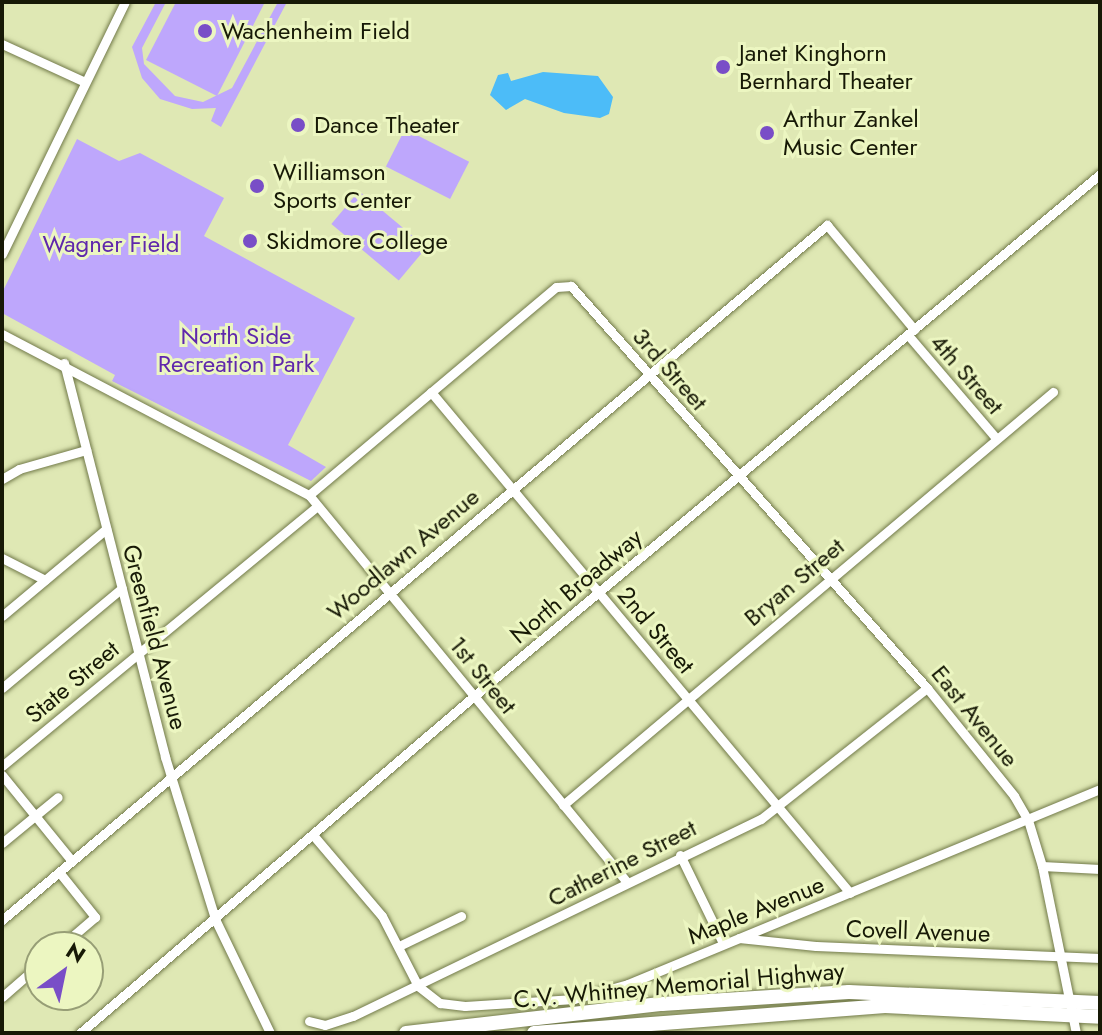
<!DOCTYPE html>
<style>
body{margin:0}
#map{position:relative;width:1102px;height:1035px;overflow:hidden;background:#dfe8b4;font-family:Jost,sans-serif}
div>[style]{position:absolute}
.green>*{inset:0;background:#bea7fc;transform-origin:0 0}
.water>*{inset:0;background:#4cbcf8}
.roads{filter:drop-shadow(0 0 2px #727a4a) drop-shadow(0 0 2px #727a4a)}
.minor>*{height:9px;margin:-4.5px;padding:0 4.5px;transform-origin:4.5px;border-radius:4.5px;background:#fff}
.highway>*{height:14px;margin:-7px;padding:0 7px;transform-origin:7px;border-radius:7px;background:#fff}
.dots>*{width:22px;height:22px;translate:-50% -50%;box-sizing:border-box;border:4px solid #ecf6c1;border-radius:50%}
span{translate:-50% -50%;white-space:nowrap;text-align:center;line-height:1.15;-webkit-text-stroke:6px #ecf6c1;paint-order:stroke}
.poi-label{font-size:24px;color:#171906}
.left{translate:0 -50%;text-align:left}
.park-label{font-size:24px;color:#5f27ac}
.street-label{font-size:24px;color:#171906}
.frame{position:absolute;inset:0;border:4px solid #171906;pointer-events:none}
.north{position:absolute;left:24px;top:931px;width:80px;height:80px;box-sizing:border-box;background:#ecf6c1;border:2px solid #979e76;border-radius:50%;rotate:33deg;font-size:22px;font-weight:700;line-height:32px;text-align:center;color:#171906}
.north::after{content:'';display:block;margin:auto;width:28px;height:36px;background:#794ec7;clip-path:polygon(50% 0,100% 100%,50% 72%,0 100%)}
</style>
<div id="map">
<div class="green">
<div style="clip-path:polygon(156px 2px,166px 2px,142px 48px,144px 64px,175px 96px,203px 102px,232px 88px,278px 2px,287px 2px,221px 127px,211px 121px,216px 108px,192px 109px,160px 99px,142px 78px,132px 47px)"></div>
<div style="clip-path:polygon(176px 2px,265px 2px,217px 96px,146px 60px)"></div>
<div style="left:405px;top:129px;width:72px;height:42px;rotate:27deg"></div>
<div style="clip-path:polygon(77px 139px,119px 161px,140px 153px,224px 198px,204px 236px,355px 318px,288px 445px,326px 467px,311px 481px,112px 381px,115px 375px,2px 313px,2px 293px)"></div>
<div style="left:359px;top:191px;width:88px;height:43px;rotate:40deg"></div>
</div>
<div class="water">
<div style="clip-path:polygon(543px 72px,598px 76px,613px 97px,609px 114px,600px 118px,564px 113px,525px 99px,506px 110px,490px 95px,498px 75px,508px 73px,511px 81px)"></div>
</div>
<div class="roads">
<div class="minor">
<div style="left:2px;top:44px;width:91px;rotate:24.6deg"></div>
<div style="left:2px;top:254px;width:280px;rotate:-64deg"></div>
<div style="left:2px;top:334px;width:347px;rotate:27.7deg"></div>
<div style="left:309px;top:495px;width:499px;rotate:50.6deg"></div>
<div style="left:908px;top:335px;width:135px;rotate:49.5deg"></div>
<div style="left:64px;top:363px;width:407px;rotate:75.6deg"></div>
<div style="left:165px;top:757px;width:170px;rotate:72.8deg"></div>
<div style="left:215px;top:919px;width:127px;rotate:64.2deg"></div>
<div style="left:431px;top:392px;width:653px;rotate:50.09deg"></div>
<div style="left:2px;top:479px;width:20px;rotate:-30deg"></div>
<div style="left:19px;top:469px;width:70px;rotate:-15.8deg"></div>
<div style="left:309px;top:495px;width:323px;rotate:-40.1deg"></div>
<div style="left:556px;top:287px;width:15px;rotate:-4deg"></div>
<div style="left:571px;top:286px;width:537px;rotate:48.47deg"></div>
<div style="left:927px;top:688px;width:139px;rotate:51.1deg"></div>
<div style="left:1014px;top:796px;width:28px;rotate:60deg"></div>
<div style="left:1028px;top:820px;width:48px;rotate:73.1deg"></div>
<div style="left:1042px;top:866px;width:170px;rotate:78.5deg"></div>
<div style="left:2px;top:558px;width:48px;rotate:27.1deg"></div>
<div style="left:2px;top:616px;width:136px;rotate:-39.9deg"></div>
<div style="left:2px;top:688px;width:156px;rotate:-39.8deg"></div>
<div style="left:2px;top:766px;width:407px;rotate:-39.5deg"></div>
<div style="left:2px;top:775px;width:111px;rotate:50.9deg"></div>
<div style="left:563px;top:805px;width:641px;rotate:-40.13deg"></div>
<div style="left:313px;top:835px;width:106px;rotate:49.6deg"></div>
<div style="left:382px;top:916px;width:79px;rotate:62.8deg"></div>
<div style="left:418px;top:986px;width:28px;rotate:38deg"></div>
<div style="left:440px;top:1003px;width:25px;rotate:7deg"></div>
<div style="left:465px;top:1006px;width:109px;rotate:-3.7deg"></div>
<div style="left:574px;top:999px;width:56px;rotate:-15.5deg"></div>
<div style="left:628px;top:984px;width:511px;rotate:-22.45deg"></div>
<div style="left:2px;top:843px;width:72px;rotate:-39.4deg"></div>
<div style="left:680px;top:855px;width:98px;rotate:64deg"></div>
<div style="left:1042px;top:866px;width:58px;rotate:3deg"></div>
<div style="left:59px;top:872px;width:58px;rotate:51.3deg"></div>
<div style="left:95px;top:917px;width:46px;rotate:139.4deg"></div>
<div style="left:2px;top:920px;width:1079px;rotate:-40.11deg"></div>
<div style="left:827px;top:225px;width:136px;rotate:50.1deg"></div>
<div style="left:739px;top:938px;width:77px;rotate:5.9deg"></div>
<div style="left:816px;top:946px;width:284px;rotate:2.4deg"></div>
<div style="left:399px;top:946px;width:69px;rotate:-25.8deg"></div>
<div style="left:2px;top:997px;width:50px;rotate:-41deg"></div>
<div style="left:309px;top:1021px;width:16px;rotate:14deg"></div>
<div style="left:325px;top:1025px;width:29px;rotate:-18deg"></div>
<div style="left:353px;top:1016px;width:453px;rotate:-25.8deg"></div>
<div style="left:761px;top:819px;width:211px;rotate:-38.3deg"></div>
<div style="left:80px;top:1033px;width:518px;rotate:-40.54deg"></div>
<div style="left:474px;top:696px;width:815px;rotate:-39.82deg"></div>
</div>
<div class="highway">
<div style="left:406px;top:1033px;width:258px;rotate:-6.5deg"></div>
<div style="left:662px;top:1004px;width:187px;rotate:-3.7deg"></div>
<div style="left:849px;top:992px;width:251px;rotate:2.5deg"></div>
<div style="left:534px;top:1033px;width:352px;rotate:-4.4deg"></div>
<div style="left:885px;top:1006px;width:215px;rotate:2.9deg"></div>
</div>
</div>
<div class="dots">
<div style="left:205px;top:31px;background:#794ec7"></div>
<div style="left:723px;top:67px;background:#794ec7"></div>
<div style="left:298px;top:125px;background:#794ec7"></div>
<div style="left:767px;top:133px;background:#794ec7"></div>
<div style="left:257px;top:186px;background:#794ec7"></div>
<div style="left:250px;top:241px;background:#794ec7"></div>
</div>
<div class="poi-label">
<span class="left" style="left:221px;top:31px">Wachenheim Field</span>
<span class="left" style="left:739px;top:67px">Janet Kinghorn<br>Bernhard Theater</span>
<span class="left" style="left:783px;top:133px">Arthur Zankel<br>Music Center</span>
<span class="left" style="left:314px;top:125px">Dance Theater</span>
<span class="left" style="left:273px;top:186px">Williamson<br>Sports Center</span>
<span class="left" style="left:266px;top:241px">Skidmore College</span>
</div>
<div class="park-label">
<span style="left:111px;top:244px">Wagner Field</span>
<span style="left:236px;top:350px">North Side<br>Recreation Park</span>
</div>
<div class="street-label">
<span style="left:670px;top:369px;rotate:49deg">3rd Street</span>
<span style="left:967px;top:374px;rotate:49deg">4th Street</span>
<span style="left:403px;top:554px;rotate:-40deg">Woodlawn Avenue</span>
<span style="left:794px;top:582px;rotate:-40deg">Bryan Street</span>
<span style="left:576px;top:586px;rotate:-40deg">North Broadway</span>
<span style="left:656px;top:630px;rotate:50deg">2nd Street</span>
<span style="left:155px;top:637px;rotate:75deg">Greenfield Avenue</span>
<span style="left:483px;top:675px;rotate:51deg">1st Street</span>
<span style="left:72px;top:682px;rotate:-40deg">State Street</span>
<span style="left:975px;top:716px;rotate:51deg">East Avenue</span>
<span style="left:622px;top:863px;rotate:-27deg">Catherine Street</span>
<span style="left:756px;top:910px;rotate:-22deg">Maple Avenue</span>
<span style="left:918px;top:931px;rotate:2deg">Covell Avenue</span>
<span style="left:679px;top:985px;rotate:-5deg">C.V. Whitney Memorial Highway</span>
</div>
<div class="frame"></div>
<div class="north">N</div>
</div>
